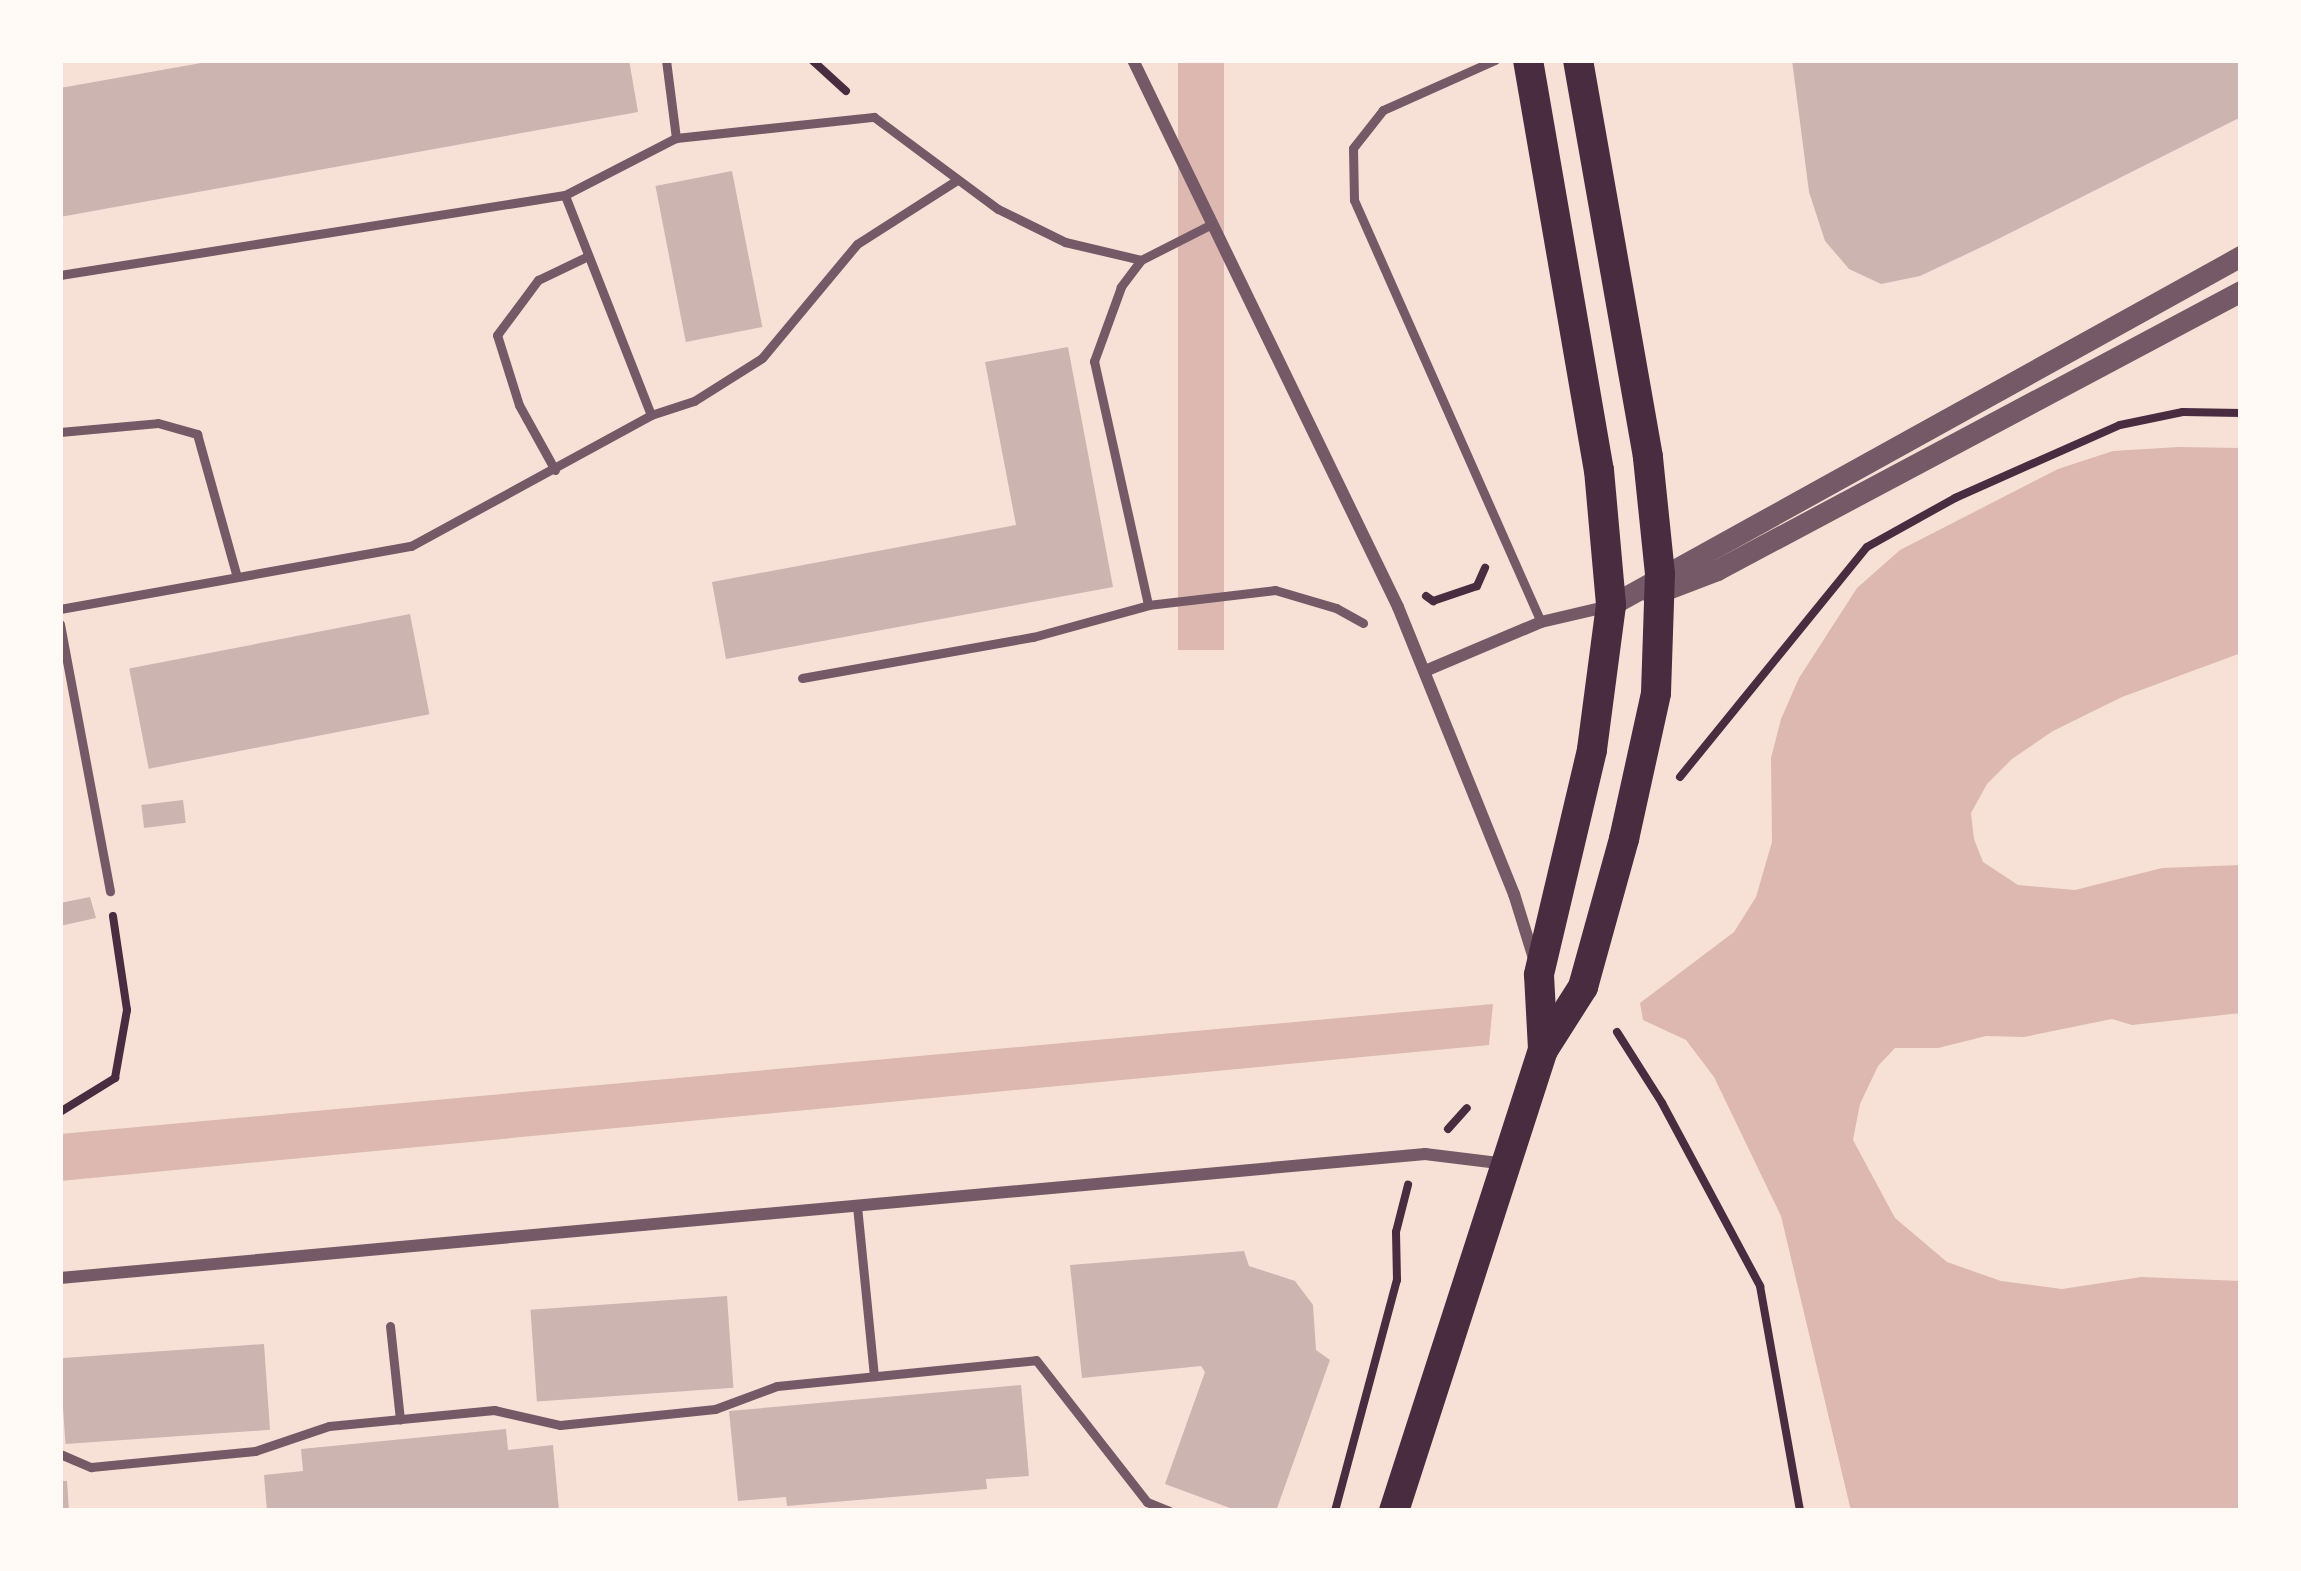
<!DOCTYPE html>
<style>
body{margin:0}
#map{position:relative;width:2301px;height:1571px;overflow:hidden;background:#f7e1d7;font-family:Georgia,serif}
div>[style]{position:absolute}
.water>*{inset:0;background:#dcb8b0;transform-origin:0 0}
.building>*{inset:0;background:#ccb4b1;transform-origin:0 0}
.path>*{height:8px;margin:-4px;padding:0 4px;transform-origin:4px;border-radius:4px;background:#4a2c40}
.service>*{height:9px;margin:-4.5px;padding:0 4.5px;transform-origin:4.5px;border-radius:4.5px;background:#755966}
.minor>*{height:12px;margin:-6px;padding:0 6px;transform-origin:6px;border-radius:6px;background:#755966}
.tertiary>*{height:21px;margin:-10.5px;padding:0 10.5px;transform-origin:10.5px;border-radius:10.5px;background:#755966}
.primary>*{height:30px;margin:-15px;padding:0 15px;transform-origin:15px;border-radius:15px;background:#4a2c40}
span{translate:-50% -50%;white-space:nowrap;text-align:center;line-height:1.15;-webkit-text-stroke:12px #fffaf5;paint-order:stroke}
.frame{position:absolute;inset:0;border:63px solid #fffaf5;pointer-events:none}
</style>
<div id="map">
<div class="water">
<div style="left:1178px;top:60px;width:46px;height:590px"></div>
<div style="clip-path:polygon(2178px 447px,2241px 448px,2241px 653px,2122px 697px,2053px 731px,2012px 759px,1987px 784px,1971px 813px,1974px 839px,1983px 862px,2018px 885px,2075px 890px,2162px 868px,2241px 865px,2241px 1013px,2132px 1025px,2112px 1019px,2024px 1037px,1986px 1036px,1938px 1048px,1895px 1048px,1878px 1066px,1860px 1104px,1853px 1140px,1895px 1218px,1947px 1262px,2001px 1281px,2062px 1289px,2141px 1277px,2241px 1281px,2241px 1511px,1851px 1511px,1781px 1216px,1714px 1077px,1686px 1040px,1643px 1020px,1640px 1003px,1734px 932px,1756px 897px,1772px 842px,1771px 758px,1781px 719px,1799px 678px,1857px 588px,1900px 550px,2058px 469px,2113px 451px)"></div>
<div style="clip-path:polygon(1493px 1004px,1489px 1045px,60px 1181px,60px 1134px)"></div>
</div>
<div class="building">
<div style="clip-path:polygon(218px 60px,629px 60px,638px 112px,60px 217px,60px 88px)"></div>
<div style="clip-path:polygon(1792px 60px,2241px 60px,2241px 117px,1990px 243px,1920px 276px,1881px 284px,1849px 269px,1825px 241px,1809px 192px)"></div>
<div style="left:732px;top:171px;width:159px;height:78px;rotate:79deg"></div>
<div style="clip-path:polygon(1068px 347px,1113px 587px,726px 659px,712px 582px,1016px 525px,985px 362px)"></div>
<div style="left:410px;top:614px;width:102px;height:286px;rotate:79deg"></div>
<div style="left:183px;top:800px;width:23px;height:42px;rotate:83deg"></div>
<div style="clip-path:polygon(90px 897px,96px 918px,60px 926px,60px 903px)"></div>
<div style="clip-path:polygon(1244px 1251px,1249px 1266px,1295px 1281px,1313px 1305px,1316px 1350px,1330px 1360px,1276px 1511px,1238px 1511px,1165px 1484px,1205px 1372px,1201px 1366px,1082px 1378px,1070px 1265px)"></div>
<div style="left:727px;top:1296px;width:92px;height:197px;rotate:86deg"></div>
<div style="left:264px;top:1344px;width:86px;height:205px;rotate:86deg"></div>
<div style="clip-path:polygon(1021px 1385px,1029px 1476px,986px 1479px,987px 1489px,787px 1506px,786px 1497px,738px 1501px,729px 1411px)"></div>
<div style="clip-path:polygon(506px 1429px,508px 1450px,553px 1445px,559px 1511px,267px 1511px,264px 1475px,303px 1471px,301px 1449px)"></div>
<div style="clip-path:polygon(60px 1481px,67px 1481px,69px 1511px,60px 1511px)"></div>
</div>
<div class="path">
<div style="left:812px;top:60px;width:46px;rotate:42.4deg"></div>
<div style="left:1426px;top:596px;width:9px;rotate:36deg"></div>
<div style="left:1433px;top:601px;width:46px;rotate:-18.8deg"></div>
<div style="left:1477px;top:586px;width:20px;rotate:-66deg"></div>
<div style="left:1680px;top:777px;width:296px;rotate:-50.9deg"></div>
<div style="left:1867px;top:547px;width:101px;rotate:-29.1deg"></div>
<div style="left:1955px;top:498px;width:180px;rotate:-23.9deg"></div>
<div style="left:2120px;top:425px;width:64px;rotate:-11.7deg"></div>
<div style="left:2183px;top:412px;width:58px;rotate:1deg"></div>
<div style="left:1617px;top:1032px;width:84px;rotate:57.6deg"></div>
<div style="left:1662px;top:1103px;width:208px;rotate:61.8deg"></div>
<div style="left:1760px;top:1286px;width:229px;rotate:79.9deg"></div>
<div style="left:60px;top:1112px;width:65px;rotate:-31.7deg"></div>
<div style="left:115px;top:1078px;width:69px;rotate:-80deg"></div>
<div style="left:127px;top:1010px;width:95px;rotate:-98.5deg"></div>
<div style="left:1448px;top:1129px;width:28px;rotate:-48deg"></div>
<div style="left:1335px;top:1511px;width:239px;rotate:-75deg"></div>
<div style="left:1397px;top:1280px;width:48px;rotate:-91.2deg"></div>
<div style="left:1396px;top:1232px;width:49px;rotate:-75.7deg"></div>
</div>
<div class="service">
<div style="left:666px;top:60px;width:79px;rotate:82.7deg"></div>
<div style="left:1495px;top:60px;width:123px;rotate:155.9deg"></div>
<div style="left:1383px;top:110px;width:48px;rotate:128.3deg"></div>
<div style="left:1353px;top:148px;width:52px;rotate:88.9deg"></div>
<div style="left:1354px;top:200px;width:462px;rotate:66.1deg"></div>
<div style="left:1141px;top:260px;width:34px;rotate:127deg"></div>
<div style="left:1121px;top:287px;width:79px;rotate:110deg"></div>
<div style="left:1094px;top:361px;width:250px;rotate:77.5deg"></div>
<div style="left:1148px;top:605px;width:128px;rotate:-6.7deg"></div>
<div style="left:1275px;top:590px;width:64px;rotate:16.4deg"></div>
<div style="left:1336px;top:608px;width:31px;rotate:29deg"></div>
<div style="left:60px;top:275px;width:511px;rotate:-9deg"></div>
<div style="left:651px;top:415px;width:236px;rotate:-111.4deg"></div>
<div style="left:565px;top:195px;width:125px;rotate:-27.2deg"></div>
<div style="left:676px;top:138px;width:199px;rotate:-6.1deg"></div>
<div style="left:874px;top:117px;width:154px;rotate:36.6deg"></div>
<div style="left:998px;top:209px;width:75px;rotate:26.2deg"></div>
<div style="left:1065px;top:242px;width:78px;rotate:13.3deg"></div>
<div style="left:1141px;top:260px;width:80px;rotate:-26.9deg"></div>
<div style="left:60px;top:432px;width:98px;rotate:-5.2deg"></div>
<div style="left:158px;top:423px;width:41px;rotate:15.8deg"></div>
<div style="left:197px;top:434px;width:148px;rotate:74.4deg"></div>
<div style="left:555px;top:470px;width:74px;rotate:-119deg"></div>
<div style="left:519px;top:405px;width:73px;rotate:-107.4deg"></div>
<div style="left:497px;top:335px;width:69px;rotate:-53.3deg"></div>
<div style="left:538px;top:280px;width:55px;rotate:-25.6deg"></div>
<div style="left:60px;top:609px;width:357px;rotate:-10.2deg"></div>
<div style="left:411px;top:546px;width:273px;rotate:-28.6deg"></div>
<div style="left:651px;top:415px;width:45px;rotate:-18deg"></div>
<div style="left:694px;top:401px;width:80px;rotate:-32.3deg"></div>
<div style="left:762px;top:358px;width:148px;rotate:-50.2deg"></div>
<div style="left:857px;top:244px;width:119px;rotate:-32.6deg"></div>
<div style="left:60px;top:624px;width:272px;rotate:79.4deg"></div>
<div style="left:802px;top:678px;width:235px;rotate:-10.1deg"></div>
<div style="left:1033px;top:637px;width:120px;rotate:-15.4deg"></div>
<div style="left:857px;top:1206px;width:171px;rotate:84.3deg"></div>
<div style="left:390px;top:1326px;width:94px;rotate:83.9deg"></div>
<div style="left:60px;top:1454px;width:34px;rotate:23deg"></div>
<div style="left:91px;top:1467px;width:165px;rotate:-5.6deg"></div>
<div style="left:255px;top:1451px;width:78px;rotate:-18.7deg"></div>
<div style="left:329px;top:1426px;width:166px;rotate:-5.5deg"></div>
<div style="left:494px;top:1410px;width:68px;rotate:12.8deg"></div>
<div style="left:560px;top:1425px;width:156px;rotate:-5.9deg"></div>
<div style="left:715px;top:1409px;width:66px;rotate:-20.4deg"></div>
<div style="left:777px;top:1386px;width:260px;rotate:-5.7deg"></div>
<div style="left:1036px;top:1360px;width:180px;rotate:52deg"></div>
<div style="left:1147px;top:1502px;width:24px;rotate:22deg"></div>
</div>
<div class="minor">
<div style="left:1133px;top:60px;width:608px;rotate:64.15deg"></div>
<div style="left:1398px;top:607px;width:310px;rotate:68deg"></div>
<div style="left:1514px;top:894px;width:71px;rotate:72.8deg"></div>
<div style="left:1425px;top:671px;width:126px;rotate:-22.9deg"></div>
<div style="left:1541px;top:622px;width:71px;rotate:-13.1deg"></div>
<div style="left:60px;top:1278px;width:1371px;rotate:-5.19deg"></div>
<div style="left:1425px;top:1154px;width:82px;rotate:7deg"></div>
</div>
<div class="tertiary">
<div style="left:1652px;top:595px;width:70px;rotate:-21deg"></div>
<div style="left:1717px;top:570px;width:594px;rotate:-28.03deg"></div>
<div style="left:1611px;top:605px;width:720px;rotate:-28.99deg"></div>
</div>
<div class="primary">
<div style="left:1528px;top:60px;width:416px;rotate:80.2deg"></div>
<div style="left:1599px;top:470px;width:136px;rotate:84.9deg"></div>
<div style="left:1611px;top:605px;width:146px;rotate:97.5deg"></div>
<div style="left:1592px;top:750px;width:231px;rotate:103.3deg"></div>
<div style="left:1539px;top:975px;width:75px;rotate:86.9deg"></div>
<div style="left:1394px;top:1511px;width:484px;rotate:-72.1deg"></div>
<div style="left:1543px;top:1050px;width:75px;rotate:-57.6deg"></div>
<div style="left:1583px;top:987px;width:154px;rotate:-74.5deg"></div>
<div style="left:1624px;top:839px;width:149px;rotate:-77.6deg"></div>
<div style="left:1656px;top:693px;width:119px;rotate:-88.1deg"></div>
<div style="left:1660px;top:574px;width:118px;rotate:-95.9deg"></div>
<div style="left:1648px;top:457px;width:403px;rotate:-100deg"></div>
</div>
<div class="frame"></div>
</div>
